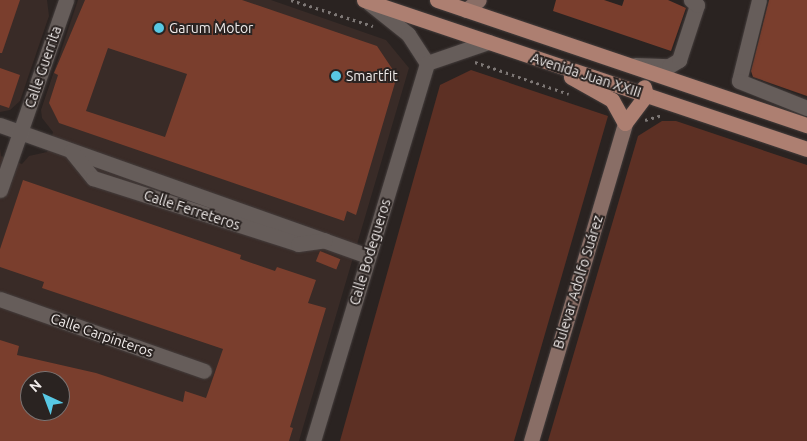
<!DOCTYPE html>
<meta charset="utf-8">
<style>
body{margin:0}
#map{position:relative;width:807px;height:441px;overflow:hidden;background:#2a2321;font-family:Ubuntu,sans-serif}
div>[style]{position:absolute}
.built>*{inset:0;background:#392b27}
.green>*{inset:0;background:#5d3024}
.building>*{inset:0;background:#7a3e2d;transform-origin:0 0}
.path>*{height:2.5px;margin-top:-1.25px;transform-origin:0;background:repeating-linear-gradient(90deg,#7d7775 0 2.5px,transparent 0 6.5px)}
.roads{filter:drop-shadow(0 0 1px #443d3c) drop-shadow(0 0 1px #443d3c)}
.street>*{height:15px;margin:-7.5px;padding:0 7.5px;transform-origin:7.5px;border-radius:7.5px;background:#665d5a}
.secondary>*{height:15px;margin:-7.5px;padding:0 7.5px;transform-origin:7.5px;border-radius:7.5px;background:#896e66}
.primary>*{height:15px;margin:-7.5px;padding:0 7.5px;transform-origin:7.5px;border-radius:7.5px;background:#ad7f71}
.dots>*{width:14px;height:14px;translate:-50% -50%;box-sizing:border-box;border:2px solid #2a2321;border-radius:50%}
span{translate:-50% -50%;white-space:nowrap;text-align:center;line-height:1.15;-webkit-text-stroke:4px #2a2321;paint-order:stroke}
.poi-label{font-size:14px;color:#f1eceb}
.left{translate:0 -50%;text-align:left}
.street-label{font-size:14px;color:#f1eceb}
.north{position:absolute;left:20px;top:371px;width:50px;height:50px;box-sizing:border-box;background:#2a2321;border:1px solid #7a7372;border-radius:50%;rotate:317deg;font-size:14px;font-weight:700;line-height:20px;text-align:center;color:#f1eceb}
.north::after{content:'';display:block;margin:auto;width:18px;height:22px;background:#58c8e4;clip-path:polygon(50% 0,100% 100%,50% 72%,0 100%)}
</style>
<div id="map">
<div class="built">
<div style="clip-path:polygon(0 0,47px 0,49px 16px,20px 101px,10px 110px,0 112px)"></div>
<div style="clip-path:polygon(evenodd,78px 0,271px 0,386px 40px,409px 68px,299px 441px,0 441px,0 148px,1px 156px,22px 164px,29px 156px,47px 152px,53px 132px,42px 118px,41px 110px,78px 0,30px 381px,60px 381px,60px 411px,30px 411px,30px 381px)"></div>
</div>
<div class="green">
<div style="clip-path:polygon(471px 70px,608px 116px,514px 441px,340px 441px,440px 85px)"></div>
<div style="clip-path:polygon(662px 121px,676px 121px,807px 165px,807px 441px,548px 441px,638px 136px)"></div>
</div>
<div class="building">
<div style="clip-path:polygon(0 0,20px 0,2px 53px,0 53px)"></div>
<div style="clip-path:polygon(evenodd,85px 0,242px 0,377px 46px,397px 76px,356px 215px,347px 211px,344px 221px,59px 123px,49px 103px,58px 75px,54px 73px,85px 0,108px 48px,187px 74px,165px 137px,86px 111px,108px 48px)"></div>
<div style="clip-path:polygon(556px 0,604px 0,622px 6px,624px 0,668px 0,686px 8px,671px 51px,553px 11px)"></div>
<div style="clip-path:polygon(769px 0,807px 0,807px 96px,753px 77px,751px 71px)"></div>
<div style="clip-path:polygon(0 68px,20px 75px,9px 108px,0 105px)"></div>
<div style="clip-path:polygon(evenodd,23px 180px,241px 255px,240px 259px,275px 271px,277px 267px,316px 280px,308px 303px,326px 308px,290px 427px,293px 428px,289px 441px,0 441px,0 340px,19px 346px,17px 355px,96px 373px,183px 402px,185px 391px,206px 398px,223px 349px,42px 288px,44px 282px,0 267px,0 249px,23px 180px,30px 381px,60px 381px,60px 411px,30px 411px,30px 381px)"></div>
<div style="left:320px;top:251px;width:22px;height:11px;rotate:22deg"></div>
</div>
<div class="path">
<div style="left:291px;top:0;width:86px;rotate:17.6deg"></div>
<div style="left:475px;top:62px;width:99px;rotate:18.8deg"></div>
<div style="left:645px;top:120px;width:19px;rotate:-16deg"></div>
</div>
<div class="roads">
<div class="street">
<div style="left:759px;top:0;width:83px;rotate:103.9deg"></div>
<div style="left:739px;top:81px;width:73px;rotate:21.7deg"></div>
<div style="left:369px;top:3px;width:50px;rotate:38.5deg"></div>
<div style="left:408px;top:34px;width:35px;rotate:57deg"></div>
<div style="left:427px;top:63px;width:65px;rotate:-19deg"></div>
<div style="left:635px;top:65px;width:34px;rotate:2deg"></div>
<div style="left:669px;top:66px;width:12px;rotate:-31deg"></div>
<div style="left:679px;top:60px;width:58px;rotate:-71.9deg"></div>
<div style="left:697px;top:5px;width:8px;rotate:-140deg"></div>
<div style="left:0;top:125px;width:391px;rotate:19.6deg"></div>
<div style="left:71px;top:151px;width:35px;rotate:51deg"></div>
<div style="left:93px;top:178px;width:215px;rotate:17.8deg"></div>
<div style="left:298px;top:244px;width:27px;rotate:-8deg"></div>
<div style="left:0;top:190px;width:201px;rotate:-70.8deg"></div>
<div style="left:0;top:299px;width:216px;rotate:19.4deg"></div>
<div style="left:313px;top:441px;width:395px;rotate:-73.2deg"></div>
</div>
<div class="secondary">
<div style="left:466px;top:10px;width:16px;rotate:-38deg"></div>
<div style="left:531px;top:441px;width:332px;rotate:-73.5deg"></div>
</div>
<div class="primary">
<div style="left:364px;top:0;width:467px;rotate:18.6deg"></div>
<div style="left:437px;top:0;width:391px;rotate:18.7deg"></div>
<div style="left:571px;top:77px;width:47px;rotate:29.3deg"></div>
<div style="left:612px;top:100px;width:26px;rotate:61deg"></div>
<div style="left:625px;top:123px;width:35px;rotate:-53deg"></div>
<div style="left:646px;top:95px;width:8px;rotate:-104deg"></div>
</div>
</div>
<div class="dots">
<div style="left:159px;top:28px;background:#58c8e4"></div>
<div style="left:336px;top:76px;background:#58c8e4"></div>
</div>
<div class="poi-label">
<span class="left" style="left:169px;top:28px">Garum Motor</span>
<span class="left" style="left:346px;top:76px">Smartfit</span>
</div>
<div class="street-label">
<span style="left:43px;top:67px;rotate:-71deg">Calle Guerrita</span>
<span style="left:586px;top:75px;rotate:18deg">Avenida Juan XXIII</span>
<span style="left:192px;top:210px;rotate:18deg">Calle Ferreteros</span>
<span style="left:370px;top:252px;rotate:-73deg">Calle Bodegueros</span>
<span style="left:578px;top:282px;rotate:-73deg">Bulevar Adolfo Suárez</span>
<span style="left:102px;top:335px;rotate:19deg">Calle Carpinteros</span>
</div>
<div class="north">N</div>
</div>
